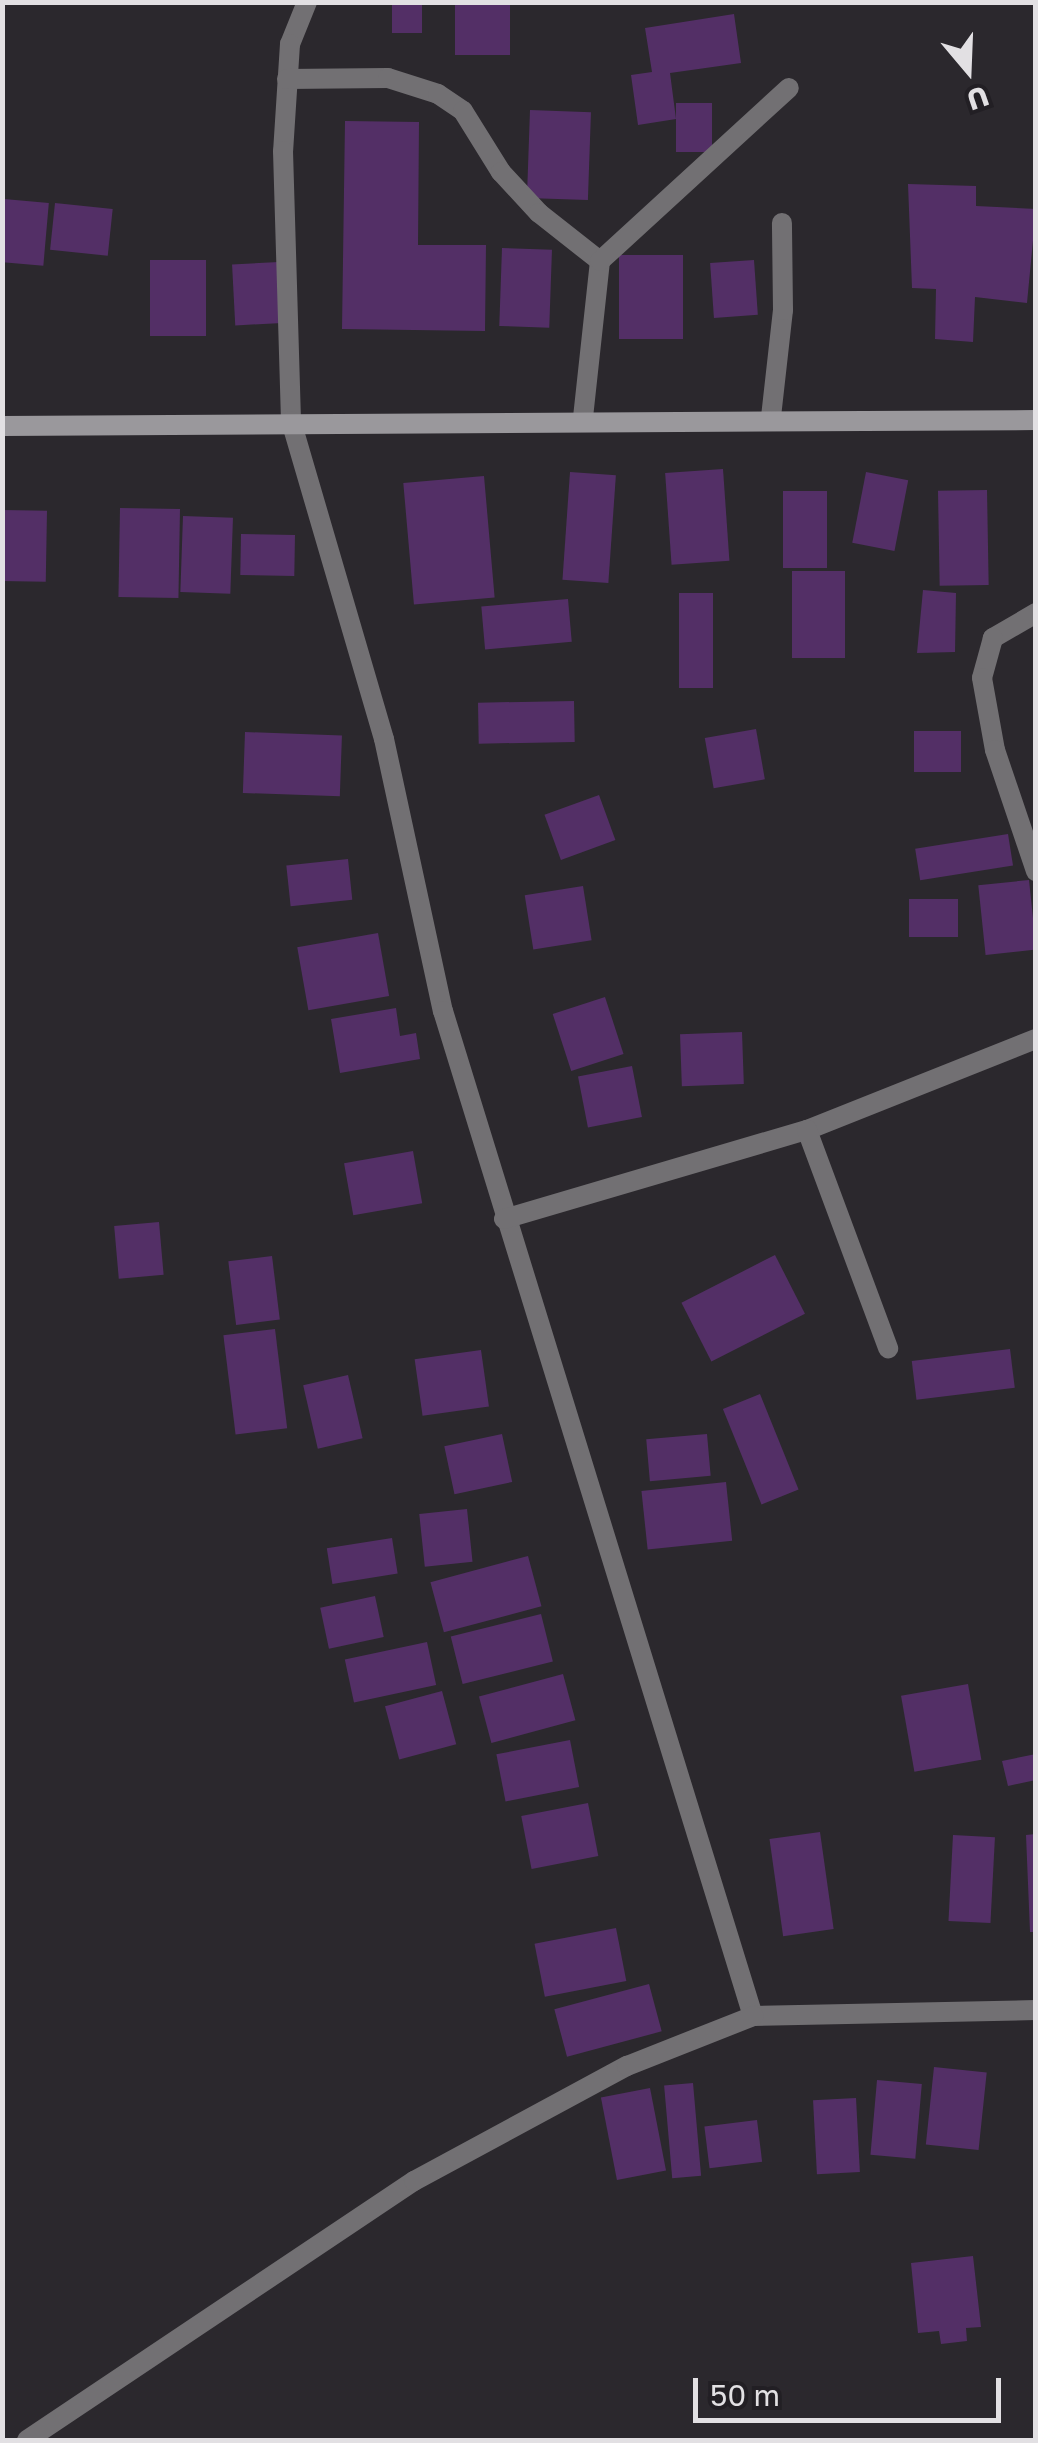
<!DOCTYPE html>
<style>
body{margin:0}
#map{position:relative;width:1038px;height:2443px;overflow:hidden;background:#2b282d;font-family:"Golos Text",sans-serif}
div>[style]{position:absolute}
.building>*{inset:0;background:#532f66;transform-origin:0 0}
.street>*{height:20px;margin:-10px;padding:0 10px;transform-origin:10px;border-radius:10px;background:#727073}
.secondary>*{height:20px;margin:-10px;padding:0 10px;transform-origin:10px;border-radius:10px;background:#9a989c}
span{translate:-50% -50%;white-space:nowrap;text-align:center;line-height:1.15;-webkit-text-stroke:9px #221f24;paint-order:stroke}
.frame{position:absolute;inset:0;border:5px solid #e2e0e3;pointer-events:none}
.north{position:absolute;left:918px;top:20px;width:100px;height:100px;-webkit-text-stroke:8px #221f24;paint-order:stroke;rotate:161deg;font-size:28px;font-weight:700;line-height:40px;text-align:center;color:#e2e0e3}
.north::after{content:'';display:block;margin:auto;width:35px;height:45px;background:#e2e0e3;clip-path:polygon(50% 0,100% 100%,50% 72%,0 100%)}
.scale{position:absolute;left:693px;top:2378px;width:308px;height:45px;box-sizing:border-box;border:5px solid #e2e0e3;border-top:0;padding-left:12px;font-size:30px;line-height:35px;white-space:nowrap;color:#e2e0e3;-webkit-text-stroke:8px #221f24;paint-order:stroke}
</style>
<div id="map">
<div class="building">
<div style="left:392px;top:2px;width:30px;height:31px"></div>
<div style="left:455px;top:2px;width:55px;height:53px"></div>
<div style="clip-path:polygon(734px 14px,741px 63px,670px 73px,676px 119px,638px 125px,631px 75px,652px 72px,645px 28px)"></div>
<div style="left:676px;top:103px;width:36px;height:49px"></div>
<div style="left:530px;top:110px;width:61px;height:88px;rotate:2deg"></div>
<div style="clip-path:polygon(345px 121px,419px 122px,418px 245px,486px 245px,485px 331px,342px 329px)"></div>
<div style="clip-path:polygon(908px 184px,976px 186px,976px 206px,1036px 209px,1027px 303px,975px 297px,973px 342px,935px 339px,936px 289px,912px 288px)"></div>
<div style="left:4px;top:199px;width:45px;height:63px;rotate:5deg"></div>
<div style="left:55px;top:203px;width:58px;height:47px;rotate:6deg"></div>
<div style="left:502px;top:248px;width:50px;height:78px;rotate:2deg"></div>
<div style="left:619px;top:255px;width:64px;height:84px"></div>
<div style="left:150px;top:260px;width:56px;height:76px"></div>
<div style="left:754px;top:260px;width:55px;height:44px;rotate:86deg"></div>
<div style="left:279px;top:262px;width:61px;height:47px;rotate:87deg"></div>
<div style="left:723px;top:469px;width:92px;height:58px;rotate:86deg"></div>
<div style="left:570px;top:472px;width:46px;height:108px;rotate:4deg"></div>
<div style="left:866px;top:472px;width:43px;height:72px;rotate:11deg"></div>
<div style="left:484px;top:476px;width:122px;height:81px;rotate:85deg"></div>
<div style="left:987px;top:490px;width:95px;height:49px;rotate:89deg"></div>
<div style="left:783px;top:491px;width:44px;height:77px"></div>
<div style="left:120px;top:508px;width:60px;height:89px;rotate:1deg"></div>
<div style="left:2px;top:510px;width:45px;height:71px;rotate:1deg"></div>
<div style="left:183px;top:516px;width:50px;height:76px;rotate:2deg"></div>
<div style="left:241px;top:534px;width:54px;height:41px;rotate:1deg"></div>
<div style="left:792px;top:571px;width:53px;height:87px"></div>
<div style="clip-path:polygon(923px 590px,956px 593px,955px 652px,917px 653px)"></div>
<div style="left:679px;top:593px;width:34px;height:95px"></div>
<div style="left:568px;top:599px;width:43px;height:87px;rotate:85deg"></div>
<div style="left:574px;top:701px;width:41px;height:96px;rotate:89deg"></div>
<div style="left:756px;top:729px;width:51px;height:52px;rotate:80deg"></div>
<div style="left:961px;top:731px;width:41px;height:47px;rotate:90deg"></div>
<div style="left:245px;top:732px;width:97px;height:61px;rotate:2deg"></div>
<div style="left:599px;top:795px;width:48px;height:58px;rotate:70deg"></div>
<div style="left:1008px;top:834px;width:32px;height:94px;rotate:81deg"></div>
<div style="left:348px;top:859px;width:41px;height:62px;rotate:84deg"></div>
<div style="left:1029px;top:880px;width:70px;height:51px;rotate:84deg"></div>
<div style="left:583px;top:886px;width:55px;height:59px;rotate:81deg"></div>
<div style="left:909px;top:899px;width:49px;height:38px"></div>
<div style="left:378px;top:933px;width:64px;height:82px;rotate:80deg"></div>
<div style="left:605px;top:997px;width:60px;height:55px;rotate:72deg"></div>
<div style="clip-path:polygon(396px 1008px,400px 1036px,416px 1033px,420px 1059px,340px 1073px,331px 1019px)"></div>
<div style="left:742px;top:1032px;width:52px;height:62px;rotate:88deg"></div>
<div style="left:632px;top:1066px;width:52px;height:55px;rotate:79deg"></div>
<div style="left:413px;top:1151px;width:53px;height:70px;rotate:80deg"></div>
<div style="left:159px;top:1222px;width:53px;height:45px;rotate:85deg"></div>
<div style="left:775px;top:1255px;width:66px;height:105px;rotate:63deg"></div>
<div style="left:272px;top:1256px;width:64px;height:44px;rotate:83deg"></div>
<div style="left:275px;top:1329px;width:100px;height:52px;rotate:83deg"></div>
<div style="left:1010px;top:1349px;width:39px;height:99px;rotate:83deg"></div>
<div style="left:481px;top:1350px;width:57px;height:67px;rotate:82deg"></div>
<div style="left:348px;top:1375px;width:65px;height:46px;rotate:77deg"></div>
<div style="left:760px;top:1394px;width:103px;height:40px;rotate:68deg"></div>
<div style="left:502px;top:1434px;width:49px;height:59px;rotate:78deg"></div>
<div style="left:707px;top:1434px;width:42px;height:61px;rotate:85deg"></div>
<div style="left:726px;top:1482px;width:59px;height:85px;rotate:84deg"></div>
<div style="left:467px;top:1509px;width:53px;height:48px;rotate:84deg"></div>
<div style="left:392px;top:1538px;width:36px;height:66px;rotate:81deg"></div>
<div style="left:528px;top:1556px;width:52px;height:101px;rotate:75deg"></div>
<div style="left:375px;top:1596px;width:42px;height:56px;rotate:78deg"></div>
<div style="left:541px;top:1614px;width:49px;height:93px;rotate:76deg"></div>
<div style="left:427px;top:1642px;width:44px;height:84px;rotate:78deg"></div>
<div style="left:563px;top:1674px;width:48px;height:87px;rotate:75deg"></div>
<div style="left:968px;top:1684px;width:77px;height:68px;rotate:80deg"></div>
<div style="left:442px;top:1691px;width:55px;height:59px;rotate:75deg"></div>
<div style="left:570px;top:1740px;width:48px;height:75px;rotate:79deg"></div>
<div style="clip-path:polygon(1036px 1754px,1036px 1780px,1008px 1786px,1002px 1761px)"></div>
<div style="left:588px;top:1803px;width:54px;height:68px;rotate:79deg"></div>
<div style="left:820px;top:1832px;width:98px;height:51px;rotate:82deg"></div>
<div style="clip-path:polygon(1036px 1834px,1036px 1932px,1030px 1932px,1026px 1835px)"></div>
<div style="left:953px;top:1835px;width:42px;height:86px;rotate:3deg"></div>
<div style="left:616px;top:1928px;width:54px;height:83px;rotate:79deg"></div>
<div style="left:649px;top:1984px;width:49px;height:98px;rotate:75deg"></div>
<div style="left:934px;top:2067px;width:53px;height:78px;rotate:6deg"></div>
<div style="left:877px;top:2080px;width:45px;height:75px;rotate:5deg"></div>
<div style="left:693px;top:2083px;width:93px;height:29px;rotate:85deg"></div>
<div style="left:650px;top:2088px;width:84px;height:50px;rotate:79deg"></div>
<div style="left:856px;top:2098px;width:74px;height:43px;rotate:87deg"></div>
<div style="left:757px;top:2120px;width:42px;height:53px;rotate:83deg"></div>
<div style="clip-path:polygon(973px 2256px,981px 2327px,966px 2328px,967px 2341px,941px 2344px,939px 2331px,918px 2333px,911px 2263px)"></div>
</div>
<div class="street">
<div style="left:307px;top:2px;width:45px;rotate:112deg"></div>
<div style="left:290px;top:44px;width:107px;rotate:93.7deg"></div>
<div style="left:283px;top:151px;width:270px;rotate:88.3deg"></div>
<div style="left:291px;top:421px;width:331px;rotate:73.7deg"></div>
<div style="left:384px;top:739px;width:278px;rotate:77.8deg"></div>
<div style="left:443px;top:1011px;width:1052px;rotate:72.86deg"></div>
<div style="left:753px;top:2016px;width:283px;rotate:-1.2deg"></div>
<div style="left:287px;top:79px;width:101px;rotate:-0.6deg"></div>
<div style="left:388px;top:78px;width:52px;rotate:17.7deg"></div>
<div style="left:438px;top:94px;width:30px;rotate:34deg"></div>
<div style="left:463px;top:111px;width:72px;rotate:58.1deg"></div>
<div style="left:501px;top:172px;width:56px;rotate:47.2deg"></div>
<div style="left:539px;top:213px;width:78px;rotate:38.2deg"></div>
<div style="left:600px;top:261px;width:157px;rotate:96.2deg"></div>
<div style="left:600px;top:261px;width:256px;rotate:-42.5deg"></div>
<div style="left:771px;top:417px;width:108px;rotate:-83.6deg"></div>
<div style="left:783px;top:310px;width:87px;rotate:-90.7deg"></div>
<div style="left:1036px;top:613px;width:50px;rotate:149.8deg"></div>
<div style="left:993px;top:638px;width:41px;rotate:105.4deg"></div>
<div style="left:982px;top:678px;width:73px;rotate:79.8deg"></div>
<div style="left:995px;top:750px;width:128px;rotate:71.3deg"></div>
<div style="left:807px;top:1130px;width:246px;rotate:-21.7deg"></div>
<div style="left:504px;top:1219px;width:316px;rotate:-16.4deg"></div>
<div style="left:807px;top:1130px;width:233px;rotate:69.6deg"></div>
<div style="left:27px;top:2440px;width:466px;rotate:-33.8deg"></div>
<div style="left:414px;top:2181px;width:242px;rotate:-28.4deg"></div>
<div style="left:627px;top:2066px;width:136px;rotate:-21.6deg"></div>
</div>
<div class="secondary">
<div style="left:2px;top:426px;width:1034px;rotate:-0.33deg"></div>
</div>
<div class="frame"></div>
<div class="north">U</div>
<div class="scale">50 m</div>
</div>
